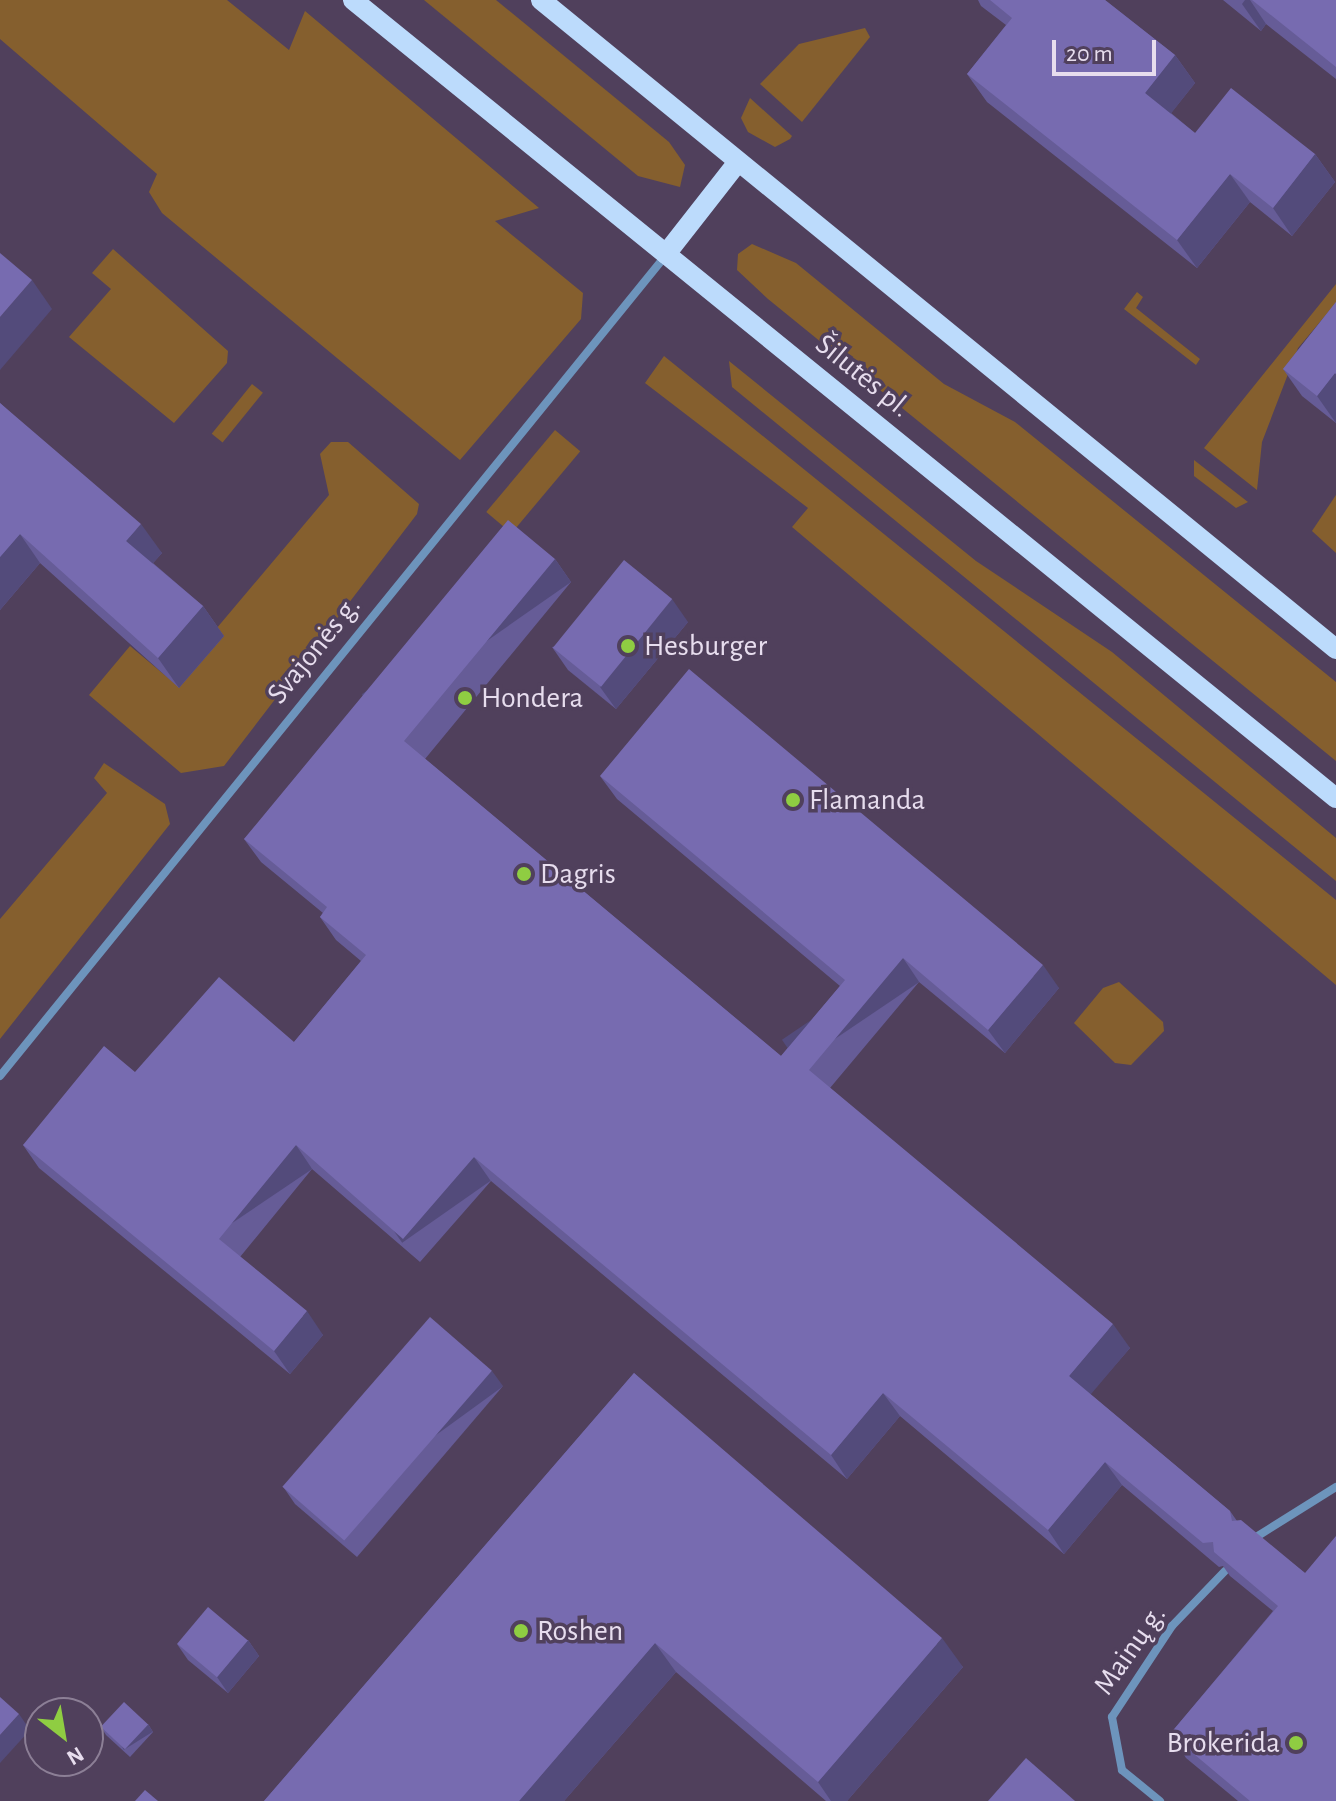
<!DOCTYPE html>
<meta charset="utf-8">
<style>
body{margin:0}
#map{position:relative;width:1336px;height:1801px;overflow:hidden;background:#50405c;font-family:"Alegreya Sans",sans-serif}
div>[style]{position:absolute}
.green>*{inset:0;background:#855f2e;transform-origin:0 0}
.minor>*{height:8px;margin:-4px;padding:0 4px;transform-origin:4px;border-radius:4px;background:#6d94bc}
.primary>*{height:20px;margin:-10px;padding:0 10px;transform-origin:10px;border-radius:10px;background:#bcdbfc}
.wall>*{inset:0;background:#665c97}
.shaded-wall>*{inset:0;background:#534b7b;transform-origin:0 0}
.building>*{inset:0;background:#776bb0;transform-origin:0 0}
.dots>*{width:22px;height:22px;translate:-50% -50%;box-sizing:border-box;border:4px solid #50405c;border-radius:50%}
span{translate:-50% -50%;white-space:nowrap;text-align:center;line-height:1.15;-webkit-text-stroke:7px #50405c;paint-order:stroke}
.street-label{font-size:30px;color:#e7ddee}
.poi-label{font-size:30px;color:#e7ddee}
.left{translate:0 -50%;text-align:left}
.right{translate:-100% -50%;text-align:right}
.north{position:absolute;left:24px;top:1697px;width:80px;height:80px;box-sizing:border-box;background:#50405c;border:2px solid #8c7f96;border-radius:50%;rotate:149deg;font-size:22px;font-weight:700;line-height:32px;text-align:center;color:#e7ddee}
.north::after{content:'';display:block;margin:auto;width:28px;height:36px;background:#8fcd42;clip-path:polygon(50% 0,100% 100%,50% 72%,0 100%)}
.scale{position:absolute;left:1052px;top:40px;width:104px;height:36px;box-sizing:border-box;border:4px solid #e7ddee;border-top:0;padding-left:10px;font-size:24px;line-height:28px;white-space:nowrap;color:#e7ddee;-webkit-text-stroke:6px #50405c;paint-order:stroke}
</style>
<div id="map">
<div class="green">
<div style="clip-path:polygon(0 0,227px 0,289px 50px,305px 11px,539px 208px,495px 221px,583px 293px,581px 319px,460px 460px,162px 213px,149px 192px,157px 174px,0 39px)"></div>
<div style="clip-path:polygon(424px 0,496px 0,669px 142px,685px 165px,680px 187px,638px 176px)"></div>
<div style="clip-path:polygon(865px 28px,870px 37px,802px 122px,760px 84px,799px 44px)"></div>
<div style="clip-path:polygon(750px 98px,792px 136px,790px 139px,775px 147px,748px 132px,741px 118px)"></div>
<div style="clip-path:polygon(752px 244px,796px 263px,944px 384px,1015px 422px,1336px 682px,1336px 761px,768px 299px,737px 270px,738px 254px)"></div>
<div style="clip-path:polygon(113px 249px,228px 351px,227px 363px,174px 423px,69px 337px,111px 289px,92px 273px)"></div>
<div style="clip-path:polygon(1336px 284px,1336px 303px,1298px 348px,1262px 442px,1257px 490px,1204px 448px)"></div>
<div style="clip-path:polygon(1137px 292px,1143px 297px,1136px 308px,1200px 359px,1196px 365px,1124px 309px)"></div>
<div style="clip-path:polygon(664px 356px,1336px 900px,1336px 985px,792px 527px,808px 508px,645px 383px)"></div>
<div style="clip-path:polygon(729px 361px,976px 561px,1112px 652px,1336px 838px,1336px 881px,732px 387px)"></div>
<div style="left:252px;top:384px;width:14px;height:64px;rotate:39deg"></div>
<div style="left:555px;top:430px;width:33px;height:107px;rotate:40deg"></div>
<div style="clip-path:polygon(331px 442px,348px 442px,419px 504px,417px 514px,224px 766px,181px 773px,89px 695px,130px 646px,179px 687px,223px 636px,216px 629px,329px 495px,320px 454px)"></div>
<div style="clip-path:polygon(1194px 460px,1248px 502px,1236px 508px,1194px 476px)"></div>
<div style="clip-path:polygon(1336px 495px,1336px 553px,1312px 531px)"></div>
<div style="clip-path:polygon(104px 763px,165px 804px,170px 824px,0 1039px,0 919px,107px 793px,94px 778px)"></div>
<div style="clip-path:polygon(1119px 982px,1163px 1022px,1164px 1031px,1131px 1065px,1115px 1063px,1074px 1023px,1103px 988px)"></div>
</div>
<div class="minor">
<div style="left:0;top:1076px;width:1057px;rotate:-50.95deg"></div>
<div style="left:1253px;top:1539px;width:98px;rotate:-32.1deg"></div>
<div style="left:1160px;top:1801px;width:49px;rotate:-140.8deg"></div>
<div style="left:1122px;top:1770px;width:54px;rotate:-100.7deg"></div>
<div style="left:1112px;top:1717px;width:109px;rotate:-56.6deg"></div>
<div style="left:1172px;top:1626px;width:76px;rotate:-46.1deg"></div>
</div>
<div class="primary">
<div style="left:353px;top:0;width:1266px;rotate:39.07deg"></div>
<div style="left:541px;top:0;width:1026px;rotate:39.23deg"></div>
<div style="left:666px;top:254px;width:117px;rotate:-52deg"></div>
</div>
<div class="wall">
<div style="clip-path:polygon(978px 0,1105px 0,1175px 55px,1195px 83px,1171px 113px,1195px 133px,1315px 154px,1335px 182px,1292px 236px,1250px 202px,1197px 268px,987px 102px,967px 74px,1006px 25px,981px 6px)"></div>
<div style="clip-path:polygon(1223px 0,1336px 0,1336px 79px,1266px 24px,1261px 31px)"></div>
<div style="clip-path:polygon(1336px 302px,1336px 423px,1302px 396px,1283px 369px)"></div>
<div style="clip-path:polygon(0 403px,162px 553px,153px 563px,203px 606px,224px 636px,179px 688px,40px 563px,0 610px)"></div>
<div style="clip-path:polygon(555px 559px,571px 582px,425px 759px,781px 1056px,840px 986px,617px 799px,600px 776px,1059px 988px,1005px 1053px,919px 982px,830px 1088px,1130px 1348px,1090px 1394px,1230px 1511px,1237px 1521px,1305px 1573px,1336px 1801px,1238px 1801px,1186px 1758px,1170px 1734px,1273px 1611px,1230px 1576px,1223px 1566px,1219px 1567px,1122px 1485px,1064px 1554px,900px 1416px,847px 1479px,491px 1181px,420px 1262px,312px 1169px,240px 1257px,323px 1335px,290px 1374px,39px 1168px,23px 1145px,135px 1072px,294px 1042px,361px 961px,336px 940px,320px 917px,323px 913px,261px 862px,244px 839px)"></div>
<div style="clip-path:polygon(688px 622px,616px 709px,568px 670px,552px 647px)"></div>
<div style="clip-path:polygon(634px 1373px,963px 1667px,847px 1801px,826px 1801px,676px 1672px,564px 1801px,264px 1801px)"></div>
<div style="clip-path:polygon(503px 1386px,357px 1557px,295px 1504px,284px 1488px)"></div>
<div style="clip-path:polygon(248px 1640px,259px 1656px,228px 1693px,188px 1660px,177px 1644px)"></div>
<div style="clip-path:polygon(148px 1724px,153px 1732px,130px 1757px,106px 1735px,101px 1727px)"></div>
</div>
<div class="shaded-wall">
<div style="clip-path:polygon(1245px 0,1250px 0,1266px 24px,1261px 31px,1242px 4px)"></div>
<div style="clip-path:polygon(1175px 55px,1195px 83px,1165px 121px,1145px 93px)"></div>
<div style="clip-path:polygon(1315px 154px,1335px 182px,1292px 236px,1273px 208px)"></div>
<div style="clip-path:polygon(1230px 174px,1250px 202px,1197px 268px,1177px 240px)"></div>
<div style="clip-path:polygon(32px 280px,52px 309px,0 370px,0 317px)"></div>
<div style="clip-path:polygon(1335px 373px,1336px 374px,1336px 423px,1317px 396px)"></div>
<div style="clip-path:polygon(141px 524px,162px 553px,147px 570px,126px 541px)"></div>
<div style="clip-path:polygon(20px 534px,40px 563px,0 610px,0 557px)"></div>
<div style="left:555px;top:559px;width:28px;height:236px;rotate:55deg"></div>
<div style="clip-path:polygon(672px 599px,688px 622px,616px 709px,600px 687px)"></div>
<div style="clip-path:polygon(203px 606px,224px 636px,179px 688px,158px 658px)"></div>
<div style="left:903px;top:958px;width:29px;height:146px;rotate:56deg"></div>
<div style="clip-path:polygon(1043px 965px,1059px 988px,1005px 1053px,988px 1030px)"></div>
<div style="left:296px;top:1145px;width:29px;height:122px;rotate:56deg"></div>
<div style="left:474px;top:1157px;width:29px;height:108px;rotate:55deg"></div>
<div style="clip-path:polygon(307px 1311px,323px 1335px,290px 1374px,274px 1351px)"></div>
<div style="clip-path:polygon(1113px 1324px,1130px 1348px,1086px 1400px,1069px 1376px)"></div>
<div style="left:492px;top:1371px;width:19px;height:224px;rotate:54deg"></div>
<div style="clip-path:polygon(883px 1393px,900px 1416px,847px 1479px,831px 1455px)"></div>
<div style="clip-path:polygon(1105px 1462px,1122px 1485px,1064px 1554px,1048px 1530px)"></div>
<div style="clip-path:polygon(942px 1638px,963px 1667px,847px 1801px,831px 1801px,818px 1782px)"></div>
<div style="clip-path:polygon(248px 1640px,259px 1656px,228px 1693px,217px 1677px)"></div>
<div style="clip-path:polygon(655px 1643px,676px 1672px,564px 1801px,519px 1801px)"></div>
<div style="clip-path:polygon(19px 1714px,30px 1730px,0 1763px,0 1735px)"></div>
<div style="left:148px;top:1724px;width:9px;height:34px;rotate:58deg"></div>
</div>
<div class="building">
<div style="clip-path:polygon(990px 0,1105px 0,1175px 55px,1145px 93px,1195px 133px,1231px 88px,1315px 154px,1273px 208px,1230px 174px,1177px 240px,967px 74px,1012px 18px)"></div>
<div style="clip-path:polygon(1252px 0,1336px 0,1336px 67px)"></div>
<div style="clip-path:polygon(0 253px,32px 280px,0 317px)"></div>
<div style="clip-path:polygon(1336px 302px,1336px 374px,1335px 373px,1317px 396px,1283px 369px)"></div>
<div style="clip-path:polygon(0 403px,141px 524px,126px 541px,203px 606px,158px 658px,20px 534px,0 557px)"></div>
<div style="clip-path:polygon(508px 520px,555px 559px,404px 741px,781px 1056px,845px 980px,600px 776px,689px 669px,1043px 965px,988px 1030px,903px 958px,809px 1070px,1113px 1324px,1069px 1376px,1230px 1511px,1232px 1521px,1241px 1520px,1305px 1573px,1336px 1536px,1336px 1801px,1250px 1801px,1170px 1734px,1278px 1606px,1214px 1552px,1213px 1542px,1203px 1543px,1105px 1462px,1048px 1530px,883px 1393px,831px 1455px,474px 1157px,403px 1239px,296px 1145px,219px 1239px,307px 1311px,274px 1351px,23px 1145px,104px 1046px,135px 1072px,219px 977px,294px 1042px,366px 955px,320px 917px,327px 907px,244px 839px)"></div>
<div style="left:624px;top:560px;width:62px;height:113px;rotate:39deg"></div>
<div style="left:430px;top:1317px;width:82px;height:225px;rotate:41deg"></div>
<div style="clip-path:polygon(634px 1373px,942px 1638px,818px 1782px,655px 1643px,519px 1801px,264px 1801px)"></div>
<div style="left:208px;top:1607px;width:52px;height:48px;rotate:40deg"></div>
<div style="clip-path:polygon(0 1697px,19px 1714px,0 1735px)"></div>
<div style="left:124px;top:1702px;width:33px;height:34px;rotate:43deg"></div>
<div style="clip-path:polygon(1026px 1758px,1075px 1801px,988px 1801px)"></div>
<div style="clip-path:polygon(145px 1790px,158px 1801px,135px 1801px)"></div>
</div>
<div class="dots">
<div style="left:628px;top:646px;background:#8fcd42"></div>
<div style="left:465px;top:698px;background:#8fcd42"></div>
<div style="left:793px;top:800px;background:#8fcd42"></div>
<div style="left:524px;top:874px;background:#8fcd42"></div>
<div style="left:521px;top:1631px;background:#8fcd42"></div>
<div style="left:1296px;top:1743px;background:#8fcd42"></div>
</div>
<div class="street-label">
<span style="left:863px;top:376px;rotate:39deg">Šilutės pl.</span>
<span style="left:314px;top:650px;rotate:-51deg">Svajonės g.</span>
<span style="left:1130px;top:1650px;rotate:-55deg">Mainų g.</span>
</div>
<div class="poi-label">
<span class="left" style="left:644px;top:646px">Hesburger</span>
<span class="left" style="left:481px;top:698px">Hondera</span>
<span class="left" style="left:809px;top:800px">Flamanda</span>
<span class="left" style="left:540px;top:874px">Dagris</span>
<span class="left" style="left:537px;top:1631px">Roshen</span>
<span class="right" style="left:1280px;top:1743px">Brokerida</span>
</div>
<div class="north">N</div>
<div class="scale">20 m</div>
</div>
